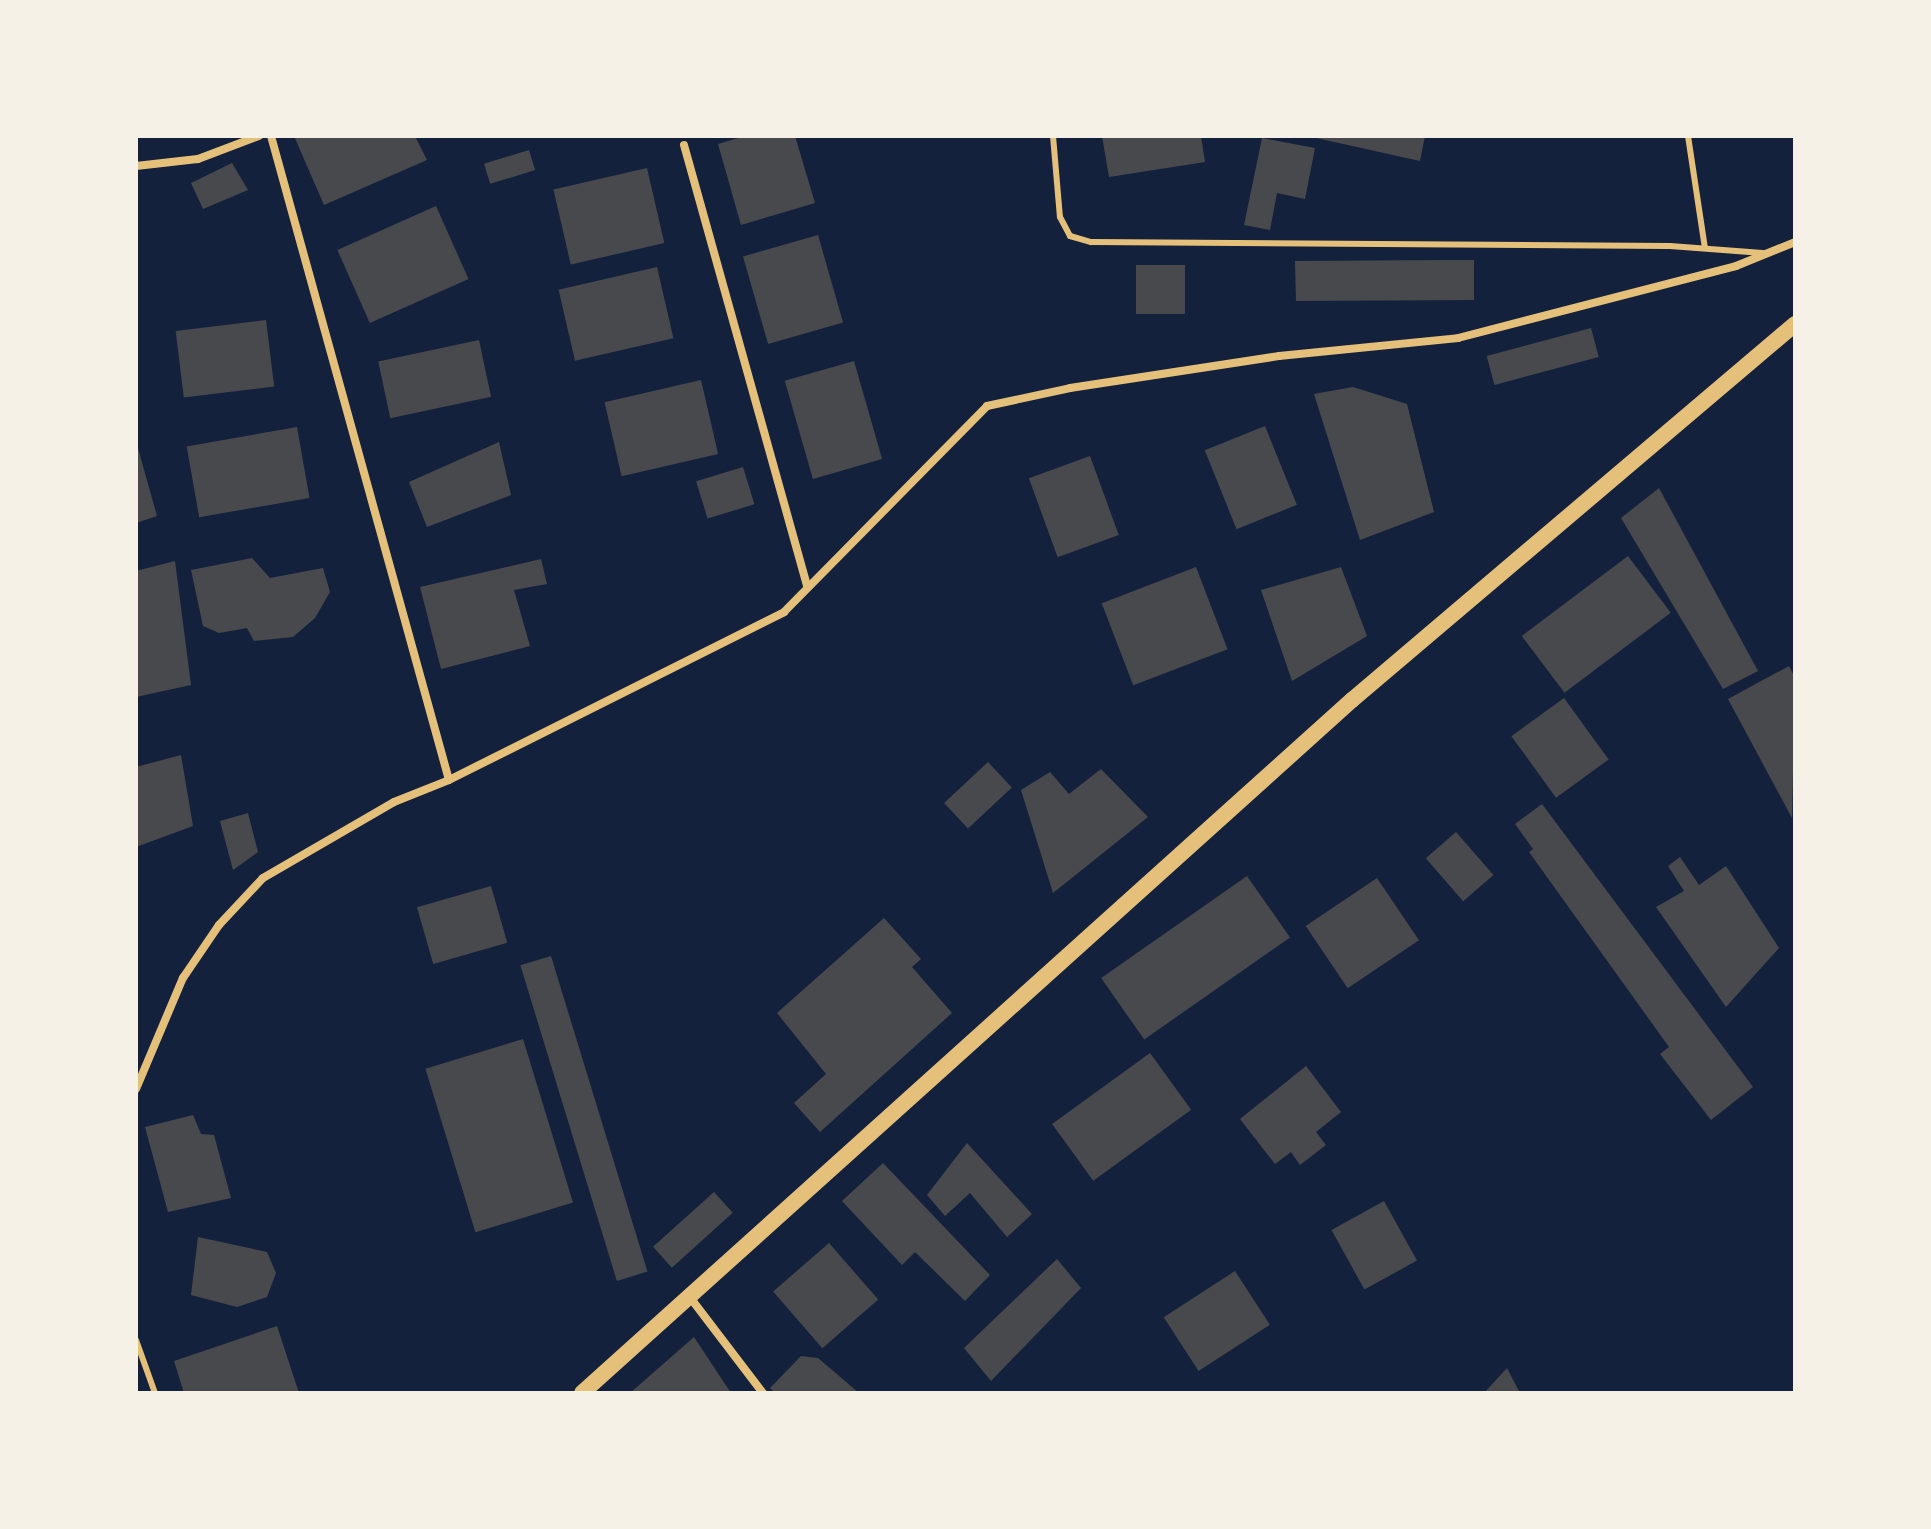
<!DOCTYPE html>
<style>
body{margin:0}
#map{position:relative;width:1931px;height:1529px;overflow:hidden;background:#14213d;font-family:"Archivo Narrow",sans-serif}
div>[style]{position:absolute}
.building>*{inset:0;background:#48494c;transform-origin:0 0}
.service>*{height:6px;margin:-3px;padding:0 3px;transform-origin:3px;border-radius:3px;background:#e5c07b}
.minor>*{height:8px;margin:-4px;padding:0 4px;transform-origin:4px;border-radius:4px;background:#e5c07b}
.secondary>*{height:16px;margin:-8px;padding:0 8px;transform-origin:8px;border-radius:8px;background:#e5c07b}
span{translate:-50% -50%;white-space:nowrap;text-align:center;line-height:1.15;-webkit-text-stroke:6px #f6f1e7;paint-order:stroke}
.frame{position:absolute;inset:0;border:138px solid #f6f1e7;pointer-events:none}
</style>
<div id="map">
<div class="building">
<div style="clip-path:polygon(294px 136px,415px 136px,427px 160px,324px 205px)"></div>
<div style="clip-path:polygon(745px 136px,795px 136px,815px 203px,741px 225px,718px 144px)"></div>
<div style="clip-path:polygon(1102px 136px,1201px 136px,1205px 162px,1109px 177px)"></div>
<div style="clip-path:polygon(1307px 136px,1425px 136px,1420px 161px)"></div>
<div style="clip-path:polygon(1262px 138px,1315px 148px,1305px 199px,1277px 193px,1270px 230px,1244px 225px)"></div>
<div style="left:529px;top:150px;width:21px;height:47px;rotate:73deg"></div>
<div style="clip-path:polygon(232px 163px,248px 190px,203px 209px,191px 183px)"></div>
<div style="left:647px;top:168px;width:77px;height:96px;rotate:77deg"></div>
<div style="left:436px;top:206px;width:80px;height:108px;rotate:66deg"></div>
<div style="left:818px;top:235px;width:91px;height:78px;rotate:74deg"></div>
<div style="clip-path:polygon(1441px 260px,1474px 260px,1474px 300px,1296px 301px,1295px 261px)"></div>
<div style="left:1136px;top:265px;width:49px;height:49px"></div>
<div style="left:657px;top:267px;width:73px;height:101px;rotate:77deg"></div>
<div style="left:266px;top:320px;width:67px;height:91px;rotate:83deg"></div>
<div style="left:1591px;top:328px;width:30px;height:108px;rotate:75deg"></div>
<div style="left:479px;top:340px;width:58px;height:103px;rotate:78deg"></div>
<div style="left:854px;top:361px;width:102px;height:72px;rotate:74deg"></div>
<div style="left:701px;top:380px;width:76px;height:99px;rotate:77deg"></div>
<div style="clip-path:polygon(1353px 387px,1407px 404px,1434px 512px,1360px 540px,1314px 394px)"></div>
<div style="left:1265px;top:426px;width:85px;height:65px;rotate:68deg"></div>
<div style="left:297px;top:427px;width:72px;height:112px;rotate:80deg"></div>
<div style="clip-path:polygon(136px 441px,157px 516px,136px 523px)"></div>
<div style="clip-path:polygon(499px 442px,511px 495px,427px 527px,409px 482px)"></div>
<div style="left:1090px;top:456px;width:84px;height:65px;rotate:70deg"></div>
<div style="left:743px;top:467px;width:39px;height:49px;rotate:73deg"></div>
<div style="clip-path:polygon(1659px 488px,1758px 671px,1723px 689px,1621px 518px)"></div>
<div style="left:1628px;top:556px;width:71px;height:133px;rotate:53deg"></div>
<div style="clip-path:polygon(252px 558px,270px 578px,323px 568px,330px 592px,315px 618px,293px 637px,254px 641px,247px 628px,219px 633px,203px 626px,191px 570px)"></div>
<div style="clip-path:polygon(541px 559px,547px 584px,514px 590px,530px 646px,441px 669px,420px 587px)"></div>
<div style="clip-path:polygon(175px 561px,191px 685px,136px 697px,136px 571px)"></div>
<div style="left:1196px;top:567px;width:88px;height:101px;rotate:69deg"></div>
<div style="clip-path:polygon(1341px 567px,1367px 636px,1292px 681px,1261px 590px)"></div>
<div style="clip-path:polygon(1789px 666px,1795px 678px,1792px 818px,1728px 699px)"></div>
<div style="left:1564px;top:698px;width:76px;height:65px;rotate:54deg"></div>
<div style="clip-path:polygon(181px 755px,193px 826px,136px 847px,136px 767px)"></div>
<div style="left:988px;top:762px;width:35px;height:60px;rotate:47deg"></div>
<div style="clip-path:polygon(1101px 769px,1148px 817px,1053px 893px,1021px 790px,1050px 772px,1069px 794px)"></div>
<div style="clip-path:polygon(1542px 804px,1753px 1087px,1711px 1120px,1660px 1054px,1669px 1047px,1529px 852px,1533px 849px,1515px 824px)"></div>
<div style="clip-path:polygon(248px 813px,258px 852px,233px 870px,220px 821px)"></div>
<div style="left:1456px;top:832px;width:57px;height:40px;rotate:49deg"></div>
<div style="clip-path:polygon(1680px 857px,1699px 885px,1726px 866px,1779px 948px,1726px 1007px,1656px 907px,1684px 891px,1668px 866px)"></div>
<div style="left:1247px;top:876px;width:75px;height:178px;rotate:55deg"></div>
<div style="left:1377px;top:878px;width:75px;height:86px;rotate:56deg"></div>
<div style="left:491px;top:886px;width:59px;height:77px;rotate:74deg"></div>
<div style="clip-path:polygon(884px 918px,921px 959px,912px 967px,952px 1013px,820px 1132px,794px 1103px,826px 1074px,777px 1013px)"></div>
<div style="left:551px;top:956px;width:330px;height:32px;rotate:73deg"></div>
<div style="left:523px;top:1039px;width:171px;height:102px;rotate:73deg"></div>
<div style="left:1150px;top:1053px;width:70px;height:121px;rotate:54deg"></div>
<div style="clip-path:polygon(1306px 1066px,1341px 1112px,1316px 1132px,1326px 1145px,1300px 1165px,1291px 1152px,1275px 1164px,1240px 1119px)"></div>
<div style="clip-path:polygon(193px 1115px,201px 1134px,214px 1135px,231px 1198px,168px 1212px,145px 1127px)"></div>
<div style="clip-path:polygon(967px 1143px,1032px 1214px,1007px 1237px,970px 1193px,945px 1216px,927px 1195px)"></div>
<div style="clip-path:polygon(883px 1163px,990px 1275px,965px 1301px,915px 1252px,902px 1265px,842px 1201px)"></div>
<div style="left:714px;top:1192px;width:28px;height:82px;rotate:48deg"></div>
<div style="left:1384px;top:1201px;width:68px;height:60px;rotate:61deg"></div>
<div style="clip-path:polygon(198px 1237px,267px 1252px,276px 1273px,267px 1297px,237px 1307px,191px 1295px)"></div>
<div style="left:829px;top:1243px;width:75px;height:74px;rotate:49deg"></div>
<div style="clip-path:polygon(1057px 1259px,1081px 1288px,991px 1381px,964px 1348px)"></div>
<div style="left:1235px;top:1271px;width:64px;height:85px;rotate:57deg"></div>
<div style="clip-path:polygon(277px 1326px,299px 1393px,184px 1393px,174px 1361px)"></div>
<div style="clip-path:polygon(694px 1337px,731px 1393px,630px 1393px)"></div>
<div style="clip-path:polygon(801px 1356px,818px 1358px,859px 1393px,775px 1393px,770px 1388px)"></div>
<div style="clip-path:polygon(1507px 1368px,1520px 1393px,1484px 1393px)"></div>
</div>
<div class="service">
<div style="left:1053px;top:136px;width:81px;rotate:85.1deg"></div>
<div style="left:1060px;top:217px;width:21px;rotate:62deg"></div>
<div style="left:1070px;top:236px;width:22px;rotate:16deg"></div>
<div style="left:1091px;top:242px;width:579px;rotate:0.4deg"></div>
<div style="left:1670px;top:246px;width:93px;rotate:4.3deg"></div>
<div style="left:1688px;top:136px;width:113px;rotate:81.4deg"></div>
<div style="left:136px;top:1340px;width:56px;rotate:70.3deg"></div>
</div>
<div class="minor">
<div style="left:271px;top:136px;width:668px;rotate:74.55deg"></div>
<div style="left:684px;top:145px;width:459px;rotate:74.4deg"></div>
<div style="left:136px;top:166px;width:62px;rotate:-6.4deg"></div>
<div style="left:198px;top:159px;width:65px;rotate:-20.7deg"></div>
<div style="left:136px;top:1089px;width:121px;rotate:-67.1deg"></div>
<div style="left:183px;top:978px;width:64px;rotate:-55.8deg"></div>
<div style="left:219px;top:925px;width:64px;rotate:-46.9deg"></div>
<div style="left:263px;top:878px;width:151px;rotate:-30.1deg"></div>
<div style="left:394px;top:802px;width:59px;rotate:-21.8deg"></div>
<div style="left:449px;top:780px;width:375px;rotate:-26.6deg"></div>
<div style="left:784px;top:612px;width:289px;rotate:-45.4deg"></div>
<div style="left:987px;top:406px;width:85px;rotate:-12.2deg"></div>
<div style="left:1070px;top:388px;width:211px;rotate:-8.7deg"></div>
<div style="left:1279px;top:356px;width:180px;rotate:-5.7deg"></div>
<div style="left:1458px;top:338px;width:287px;rotate:-14.5deg"></div>
<div style="left:1736px;top:266px;width:64px;rotate:-22.1deg"></div>
<div style="left:689px;top:1296px;width:122px;rotate:52.7deg"></div>
</div>
<div class="secondary">
<div style="left:582px;top:1393px;width:1036px;rotate:-41.99deg"></div>
<div style="left:1352px;top:700px;width:581px;rotate:-40.32deg"></div>
</div>
<div class="frame"></div>
</div>
